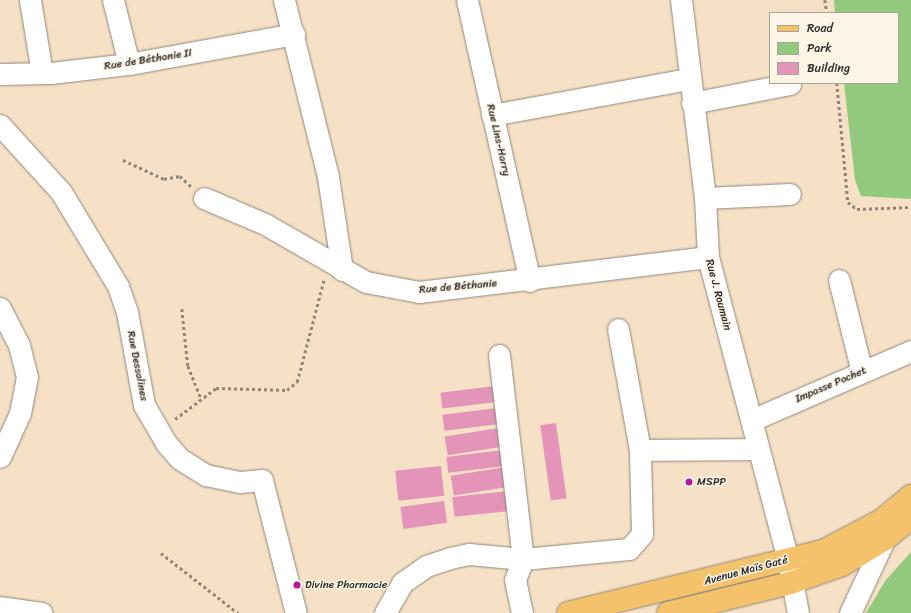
<!DOCTYPE html>
<meta charset="utf-8">
<style>
body{margin:0}
#map{position:relative;width:911px;height:613px;overflow:hidden;background:#f6e1c7;font-family:Sriracha,sans-serif}
div>[style]{position:absolute}
.green>*{inset:0;background:#92c97c}
.building>*{inset:0;background:#e394b8;transform-origin:0 0}
.path>*{height:2.5px;margin-top:-1.25px;transform-origin:0;background:repeating-linear-gradient(90deg,#908679 0 3px,transparent 0 6px)}
.roads{filter:drop-shadow(0 0 1px #908679) drop-shadow(0 0 1px #908679)}
.minor>*{height:21px;margin:-10.5px;padding:0 10.5px;transform-origin:10.5px;border-radius:10.5px;background:#fff}
.major>*{height:22px;margin:-11px;padding:0 11px;transform-origin:11px;border-radius:11px;background:#f3c26a}
.dots>*{width:11px;height:11px;translate:-50% -50%;box-sizing:border-box;border:2px solid #fcf5e5;border-radius:50%}
span{translate:-50% -50%;white-space:nowrap;text-align:center;line-height:1.15;-webkit-text-stroke:3px #fcf5e5;paint-order:stroke}
.street-label{font-size:11px;color:#2b2b2b}
.poi-label{font-size:11px;color:#2b2b2b}
.left{translate:0 -50%;text-align:left}
.legend{position:absolute;left:769px;top:12px;width:130px;height:72px;box-sizing:border-box;background:#fcf5e5;border:1px solid #a8a49b;margin:0;padding:5px 7px;list-style:none;font-size:12px;color:#2b2b2b}
.legend li{display:flex;align-items:center;gap:8px;height:20px}
.legend b{width:20px;border:1px solid #a8a49b}
</style>
<div id="map">
<div class="green">
<div style="clip-path:polygon(834px 0,911px 0,911px 199px,861px 196px,855px 180px,844px 83px,898px 83px,898px 13px,835px 13px)"></div>
<div style="clip-path:polygon(911px 552px,911px 613px,866px 613px,885px 581px)"></div>
</div>
<div class="building">
<div style="left:495px;top:386px;width:16px;height:55px;rotate:83deg"></div>
<div style="left:498px;top:408px;width:16px;height:56px;rotate:83deg"></div>
<div style="left:556px;top:423px;width:76px;height:16px;rotate:82deg"></div>
<div style="left:499px;top:428px;width:19px;height:55px;rotate:81deg"></div>
<div style="left:503px;top:450px;width:16px;height:57px;rotate:83deg"></div>
<div style="left:441px;top:466px;width:30px;height:46px;rotate:84deg"></div>
<div style="left:506px;top:467px;width:20px;height:56px;rotate:81deg"></div>
<div style="left:509px;top:491px;width:20px;height:57px;rotate:84deg"></div>
<div style="left:444px;top:501px;width:22px;height:44px;rotate:82deg"></div>
</div>
<div class="path">
<div style="left:825px;top:0;width:13px;rotate:81deg"></div>
<div style="left:837px;top:83px;width:120px;rotate:84.7deg"></div>
<div style="left:848px;top:202px;width:11px;rotate:38deg"></div>
<div style="left:857px;top:209px;width:54px;rotate:-2.1deg"></div>
<div style="left:123px;top:160px;width:45px;rotate:24.9deg"></div>
<div style="left:164px;top:179px;width:16px;rotate:-11deg"></div>
<div style="left:180px;top:176px;width:16px;rotate:43deg"></div>
<div style="left:182px;top:309px;width:57px;rotate:84deg"></div>
<div style="left:188px;top:366px;width:35px;rotate:68deg"></div>
<div style="left:175px;top:419px;width:51px;rotate:-37.1deg"></div>
<div style="left:216px;top:388px;width:71px;rotate:1.6deg"></div>
<div style="left:287px;top:390px;width:13px;rotate:-39deg"></div>
<div style="left:297px;top:382px;width:106px;rotate:-75.3deg"></div>
<div style="left:161px;top:553px;width:98px;rotate:37.9deg"></div>
</div>
<div class="roads">
<div class="minor">
<div style="left:30px;top:0;width:74px;rotate:80.7deg"></div>
<div style="left:113px;top:0;width:66px;rotate:76deg"></div>
<div style="left:284px;top:0;width:182px;rotate:76deg"></div>
<div style="left:328px;top:177px;width:94px;rotate:81.4deg"></div>
<div style="left:467px;top:0;width:288px;rotate:77.4deg"></div>
<div style="left:681px;top:0;width:199px;rotate:83.1deg"></div>
<div style="left:705px;top:198px;width:59px;rotate:87.1deg"></div>
<div style="left:708px;top:257px;width:313px;rotate:75.2deg"></div>
<div style="left:788px;top:560px;width:54px;rotate:79.3deg"></div>
<div style="left:0;top:74px;width:51px;rotate:-1.1deg"></div>
<div style="left:51px;top:73px;width:79px;rotate:-6.6deg"></div>
<div style="left:129px;top:64px;width:168px;rotate:-10.3deg"></div>
<div style="left:692px;top:103px;width:100px;rotate:-11deg"></div>
<div style="left:492px;top:115px;width:200px;rotate:-10.4deg"></div>
<div style="left:0;top:125px;width:91px;rotate:47.7deg"></div>
<div style="left:61px;top:192px;width:110px;rotate:58.8deg"></div>
<div style="left:118px;top:286px;width:28px;rotate:71deg"></div>
<div style="left:127px;top:312px;width:95px;rotate:79.6deg"></div>
<div style="left:144px;top:405px;width:44px;rotate:59.9deg"></div>
<div style="left:166px;top:443px;width:21px;rotate:49deg"></div>
<div style="left:180px;top:459px;width:31px;rotate:32deg"></div>
<div style="left:206px;top:475px;width:35px;rotate:12deg"></div>
<div style="left:240px;top:482px;width:22px;rotate:-5deg"></div>
<div style="left:262px;top:480px;width:137px;rotate:75.7deg"></div>
<div style="left:204px;top:198px;width:66px;rotate:23.1deg"></div>
<div style="left:265px;top:224px;width:116px;rotate:29.9deg"></div>
<div style="left:366px;top:282px;width:54px;rotate:10.7deg"></div>
<div style="left:419px;top:292px;width:291px;rotate:-6.9deg"></div>
<div style="left:705px;top:198px;width:85px;rotate:-2.7deg"></div>
<div style="left:839px;top:280px;width:95px;rotate:76deg"></div>
<div style="left:0;top:308px;width:42px;rotate:62.8deg"></div>
<div style="left:19px;top:345px;width:33px;rotate:76deg"></div>
<div style="left:27px;top:377px;width:37px;rotate:101deg"></div>
<div style="left:20px;top:413px;width:48px;rotate:114.4deg"></div>
<div style="left:618px;top:329px;width:123px;rotate:79.7deg"></div>
<div style="left:640px;top:450px;width:117px;rotate:-0.5deg"></div>
<div style="left:499px;top:355px;width:205px;rotate:83.3deg"></div>
<div style="left:523px;top:559px;width:22px;rotate:111deg"></div>
<div style="left:515px;top:580px;width:34px;rotate:78deg"></div>
<div style="left:752px;top:420px;width:173px;rotate:-23.5deg"></div>
<div style="left:0;top:607px;width:42px;rotate:8.1deg"></div>
<div style="left:385px;top:613px;width:34px;rotate:-60deg"></div>
<div style="left:402px;top:583px;width:29px;rotate:-35deg"></div>
<div style="left:426px;top:566px;width:25px;rotate:-18deg"></div>
<div style="left:450px;top:558px;width:19px;rotate:-12deg"></div>
<div style="left:469px;top:554px;width:54px;rotate:5.3deg"></div>
<div style="left:523px;top:559px;width:106px;rotate:-5.4deg"></div>
<div style="left:629px;top:549px;width:20px;rotate:-49deg"></div>
<div style="left:642px;top:534px;width:84px;rotate:-91.4deg"></div>
<div style="left:850px;top:613px;width:81px;rotate:-65deg"></div>
<div style="left:884px;top:540px;width:11px;rotate:-95deg"></div>
</div>
<div class="major">
<div style="left:568px;top:613px;width:262px;rotate:-13.7deg"></div>
<div style="left:823px;top:551px;width:67px;rotate:-27.7deg"></div>
<div style="left:882px;top:520px;width:38px;rotate:-40deg"></div>
<div style="left:668px;top:613px;width:126px;rotate:-13.8deg"></div>
<div style="left:790px;top:583px;width:55px;rotate:-19.1deg"></div>
<div style="left:842px;top:565px;width:49px;rotate:-30.8deg"></div>
<div style="left:884px;top:540px;width:35px;rotate:-39deg"></div>
</div>
</div>
<div class="dots">
<div style="left:689px;top:482px;background:#b5179e"></div>
<div style="left:297px;top:585px;background:#b5179e"></div>
</div>
<div class="street-label">
<span style="left:148px;top:60px;rotate:-9deg">Rue de Béthanie II</span>
<span style="left:498px;top:140px;rotate:77deg">Rue Lins-Harry</span>
<span style="left:458px;top:287px;rotate:-5deg">Rue de Béthanie</span>
<span style="left:718px;top:295px;rotate:75deg">Rue J. Roumain</span>
<span style="left:137px;top:366px;rotate:79deg">Rue Dessalines</span>
<span style="left:831px;top:385px;rotate:-23deg">Impasse Pochet</span>
<span style="left:746px;top:571px;rotate:-15deg">Avenue Maïs Gaté</span>
</div>
<div class="poi-label">
<span class="left" style="left:697px;top:482px">MSPP</span>
<span class="left" style="left:305px;top:585px">Divine Pharmacie</span>
</div>
<ul class="legend">
<li><b style="height:5px;background:#f3c26a"></b>Road</li>
<li><b style="height:11px;background:#92c97c"></b>Park</li>
<li><b style="height:11px;background:#e394b8"></b>Building</li>
</ul>
</div>
